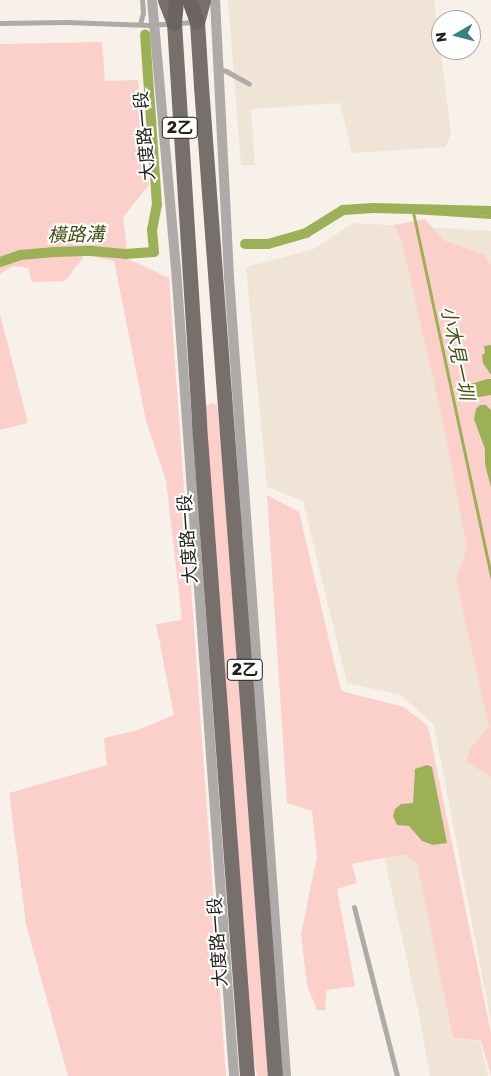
<!DOCTYPE html>
<meta charset="utf-8">
<style>
body{margin:0}
#map{position:relative;width:491px;height:1076px;overflow:hidden;background:#f7f1ea;font-family:Rubik,"Noto Sans TC",sans-serif}
div>[style]{position:absolute}
.built>*{inset:0;background:#f0e4d7}
.green>*{inset:0;background:#fbd0cb}
.water>*{inset:0;background:#9cb156}
.stream>*{height:3px;margin:-1.5px;padding:0 1.5px;transform-origin:1.5px;border-radius:1.5px;background:#9cb156}
.canal>*{height:10px;margin:-5px;padding:0 5px;transform-origin:5px;border-radius:5px;background:#9cb156}
.service>*{height:5px;margin:-2.5px;padding:0 2.5px;transform-origin:2.5px;border-radius:2.5px;background:#aeaaa8}
.minor>*{height:10px;margin:-5px;padding:0 5px;transform-origin:5px;border-radius:5px;background:#aeaaa8}
.primary>*{height:15px;margin:-7.5px;padding:0 7.5px;transform-origin:7.5px;border-radius:7.5px;background:#766f6c}
.trunk>*{height:15px;margin:-7.5px;padding:0 7.5px;transform-origin:7.5px;border-radius:7.5px;background:#6c6461}
span{translate:-50% -50%;white-space:nowrap;text-align:center;line-height:1.15;-webkit-text-stroke:4px #fff;paint-order:stroke}
.shield-label span{padding:1px 4px;background:#fff;border:1px solid;border-radius:4px;-webkit-text-stroke-width:0}
.shield-label{font-size:16px;color:#221f1d;font-weight:700}
.street-label{font-size:18px;color:#221f1d}
.water-label{font-size:19px;color:#45520e;font-style:italic}
.north{position:absolute;left:431px;top:10px;width:50px;height:50px;box-sizing:border-box;background:#fff;border:1px solid #a7a5a5;border-radius:50%;rotate:262deg;font-size:14px;font-weight:700;line-height:20px;text-align:center;color:#221f1d}
.north::after{content:'';display:block;margin:auto;width:18px;height:22px;background:#39817e;clip-path:polygon(50% 0,100% 100%,50% 72%,0 100%)}
</style>
<div id="map">
<div class="built">
<div style="clip-path:polygon(228px 0,434px 0,451px 133px,446px 147px,352px 153px,340px 103px,251px 109px,255px 165px,241px 165px)"></div>
<div style="clip-path:polygon(353px 223px,491px 231px,491px 1022px,434px 725px,401px 695px,347px 683px,303px 501px,267px 487px,246px 267px,314px 249px)"></div>
<div style="clip-path:polygon(404px 854px,417px 863px,453px 1038px,480px 1042px,488px 1076px,430px 1076px,419px 1014px,384px 856px)"></div>
</div>
<div class="green">
<div style="clip-path:polygon(102px 42px,105px 81px,138px 80px,149px 185px,123px 217px,128px 259px,169px 278px,226px 1076px,68px 1076px,26px 924px,9px 793px,107px 765px,104px 738px,138px 730px,174px 715px,156px 624px,182px 620px,166px 480px,146px 421px,114px 261px,85px 255px,65px 281px,32px 282px,28px 268px,13px 266px,0 274px,0 44px)"></div>
<div style="clip-path:polygon(425px 219px,443px 240px,485px 255px,491px 266px,491px 777px,466px 762px,470px 749px,489px 727px,456px 580px,467px 548px,443px 422px,402px 242px,394px 225px)"></div>
<div style="clip-path:polygon(0 314px,28px 423px,0 430px)"></div>
<div style="clip-path:polygon(212px 403px,217px 406px,221px 447px,268px 1076px,257px 1076px,250px 1032px,204px 406px)"></div>
<div style="clip-path:polygon(267px 495px,299px 512px,341px 691px,404px 707px,428px 726px,491px 1033px,491px 1076px,481px 1041px,453px 1038px,417px 864px,404px 854px,352px 864px,357px 883px,337px 889px,355px 986px,327px 990px,325px 1010px,317px 1010px,307px 985px,301px 934px,317px 857px,312px 811px,287px 803px)"></div>
</div>
<div class="water">
<div style="clip-path:polygon(491px 345px,491px 375px,483px 363px,482px 355px,485px 353px,484px 346px)"></div>
<div style="clip-path:polygon(487px 379px,491px 379px,491px 395px,473px 398px,471px 384px)"></div>
<div style="clip-path:polygon(480px 405px,486px 405px,491px 410px,491px 488px,485px 464px,485px 449px,474px 419px,476px 409px)"></div>
<div style="clip-path:polygon(427px 765px,432px 767px,447px 843px,433px 845px,422px 841px,409px 826px,397px 825px,393px 816px,395px 809px,401px 804px,413px 803px,415px 769px)"></div>
</div>
<div class="stream">
<div style="left:491px;top:217px;width:78px;rotate:-176.3deg"></div>
<div style="left:413px;top:212px;width:373px;rotate:77.9deg"></div>
</div>
<div class="canal">
<div style="left:245px;top:244px;width:23px"></div>
<div style="left:268px;top:244px;width:40px;rotate:-16deg"></div>
<div style="left:306px;top:233px;width:44px;rotate:-31.9deg"></div>
<div style="left:343px;top:210px;width:30px;rotate:-4deg"></div>
<div style="left:373px;top:208px;width:118px;rotate:1.5deg"></div>
<div style="left:0;top:262px;width:21px;rotate:-19deg"></div>
<div style="left:20px;top:255px;width:35px;rotate:-5deg"></div>
<div style="left:55px;top:252px;width:37px;rotate:-2deg"></div>
<div style="left:92px;top:251px;width:33px;rotate:5deg"></div>
<div style="left:125px;top:254px;width:29px;rotate:-4deg"></div>
<div style="left:154px;top:252px;width:22px;rotate:-95deg"></div>
<div style="left:152px;top:230px;width:25px;rotate:-79deg"></div>
<div style="left:157px;top:205px;width:171px;rotate:-94deg"></div>
</div>
<div class="service">
<div style="left:0;top:23px;width:66px;rotate:-0.9deg"></div>
<div style="left:66px;top:22px;width:83px;rotate:2.1deg"></div>
<div style="left:149px;top:25px;width:45px;rotate:-3.8deg"></div>
<div style="left:140px;top:24px;width:11px;rotate:-75deg"></div>
<div style="left:143px;top:13px;width:13px;rotate:-94deg"></div>
<div style="left:218px;top:69px;width:8px;rotate:14deg"></div>
<div style="left:226px;top:71px;width:26px;rotate:29deg"></div>
<div style="left:354px;top:907px;width:174px;rotate:75.7deg"></div>
</div>
<div class="minor">
<div style="left:152px;top:0;width:269px;rotate:84.9deg"></div>
<div style="left:176px;top:268px;width:810px;rotate:85.89deg"></div>
<div style="left:215px;top:0;width:277px;rotate:87.1deg"></div>
<div style="left:229px;top:277px;width:801px;rotate:85.92deg"></div>
</div>
<div class="primary">
<div style="left:165px;top:0;width:25px;rotate:69deg"></div>
<div style="left:174px;top:23px;width:402px;rotate:86.4deg"></div>
<div style="left:199px;top:424px;width:654px;rotate:85.79deg"></div>
<div style="left:203px;top:0;width:23px;rotate:105deg"></div>
<div style="left:197px;top:22px;width:64px;rotate:86.4deg"></div>
<div style="left:201px;top:86px;width:993px;rotate:85.73deg"></div>
</div>
<div class="trunk">
<div style="left:189px;top:0;width:23px;rotate:70deg"></div>
<div style="left:174px;top:23px;width:23px;rotate:-85deg"></div>
</div>
<div class="shield-label">
<span style="left:180px;top:128px">2乙</span>
<span style="left:245px;top:670px">2乙</span>
</div>
<div class="street-label">
<span style="left:145px;top:136px;rotate:-95deg">大度路一段</span>
<span style="left:188px;top:539px;rotate:-94deg">大度路一段</span>
<span style="left:218px;top:942px;rotate:-94deg">大度路一段</span>
</div>
<div class="water-label">
<span style="left:76px;top:235px;rotate:-1deg">橫路溝</span>
<span style="left:457px;top:353px;rotate:78deg">小木見一圳</span>
</div>
<div class="north">N</div>
</div>
